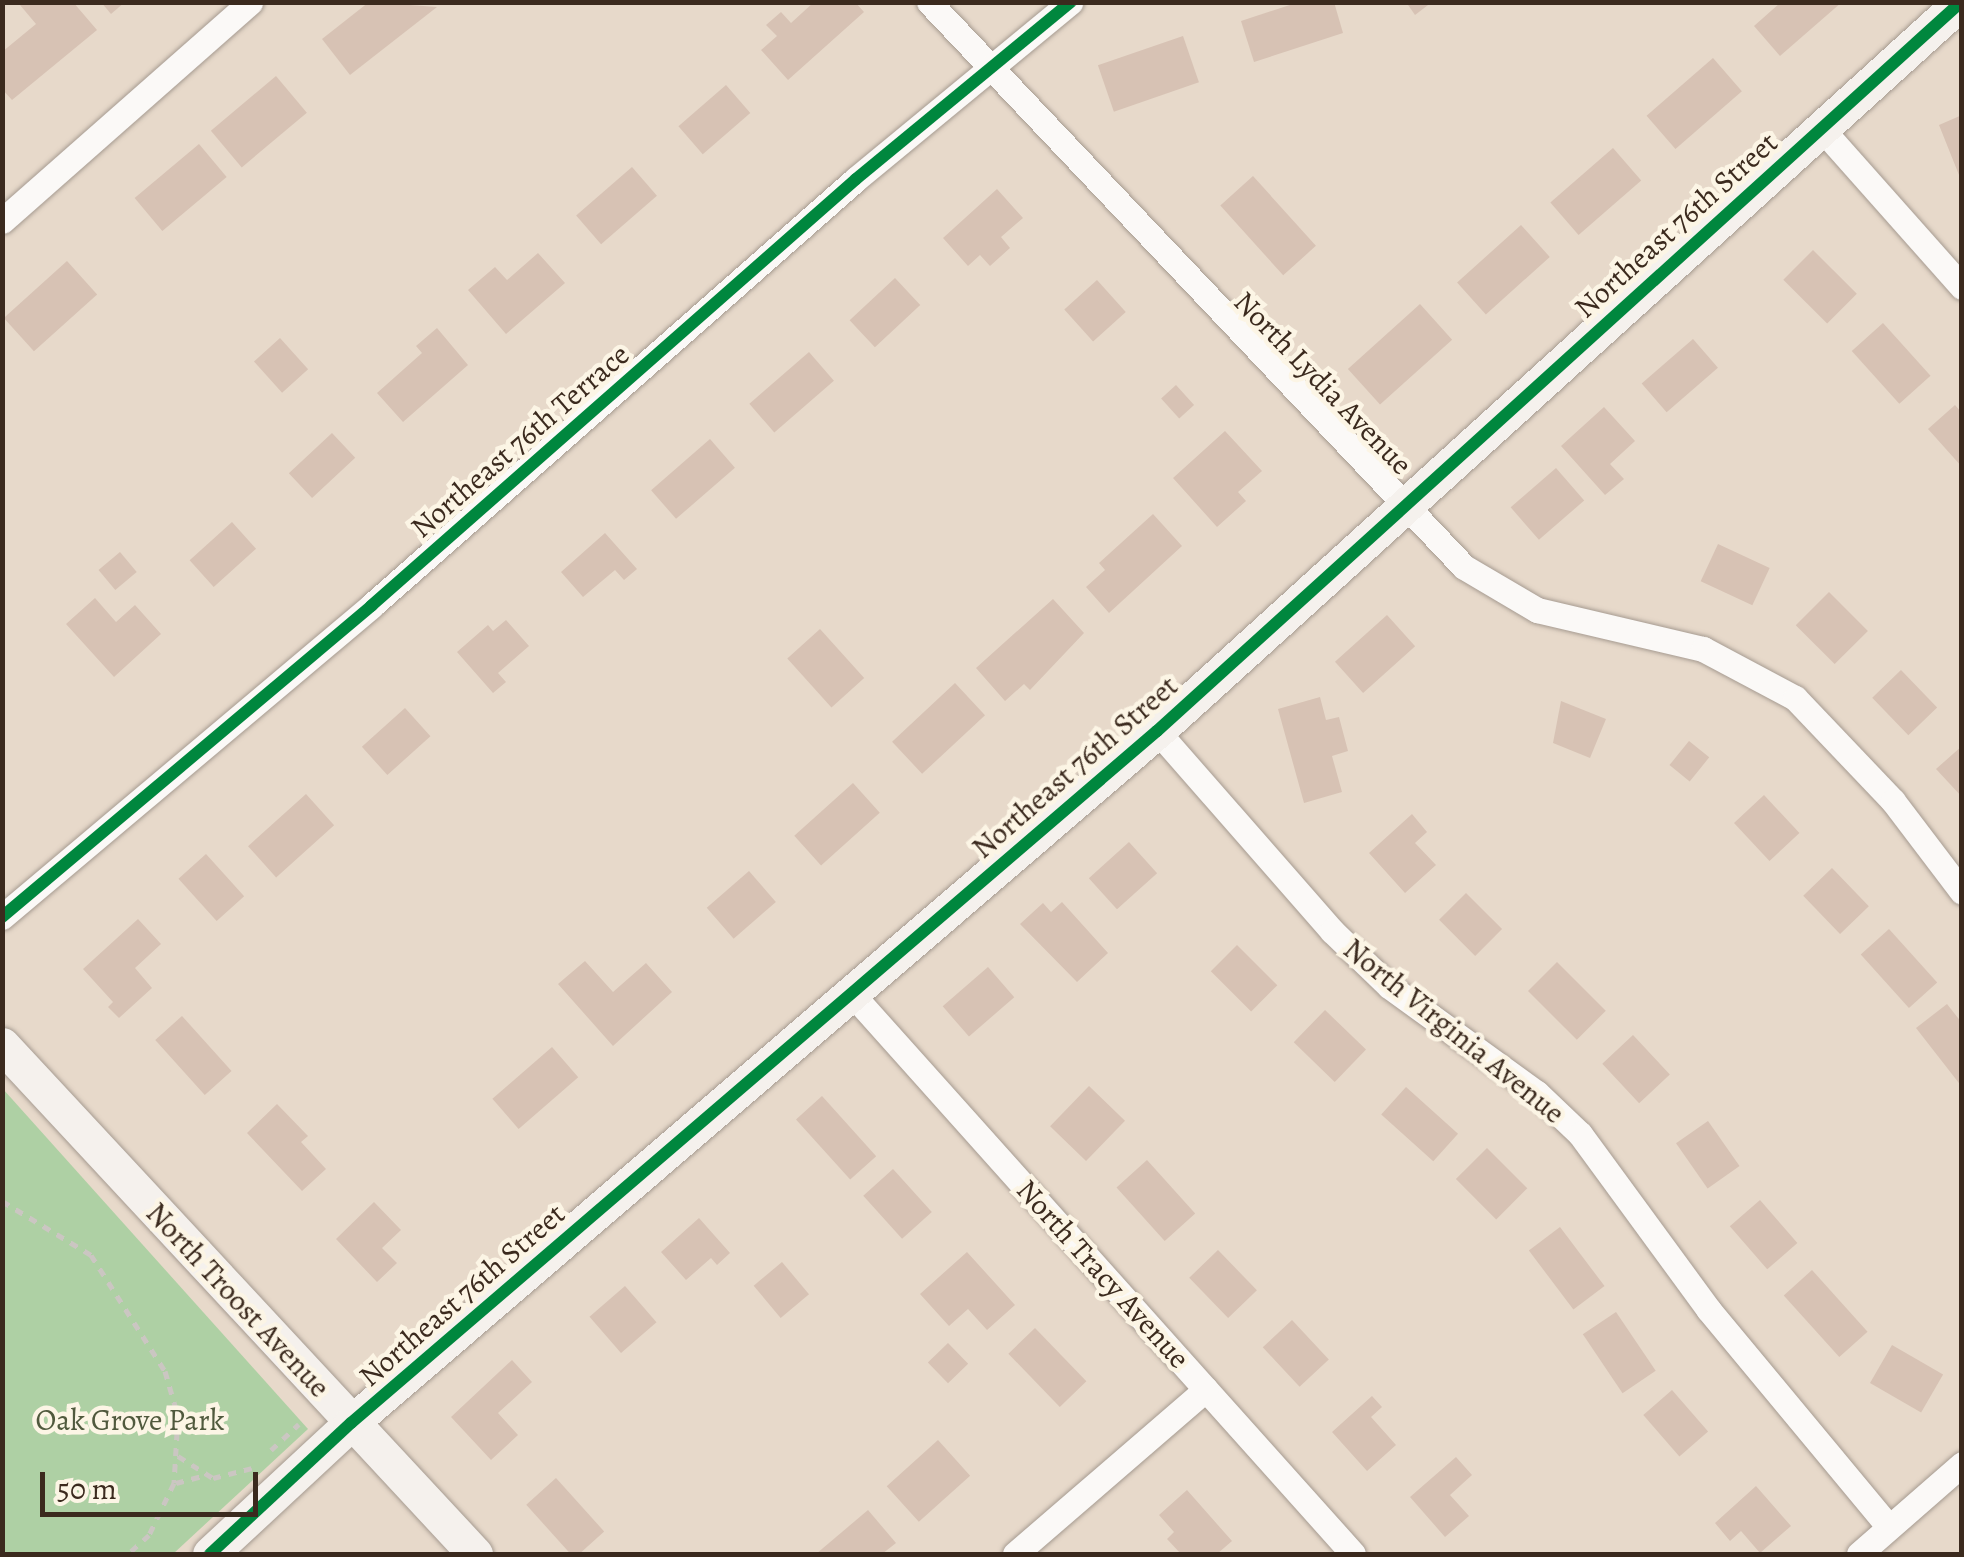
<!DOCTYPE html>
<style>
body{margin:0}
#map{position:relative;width:1964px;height:1557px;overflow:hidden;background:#e7d9ca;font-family:Alegreya,serif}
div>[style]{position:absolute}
.green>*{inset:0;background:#aed0a4}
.building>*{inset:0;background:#d7c2b4;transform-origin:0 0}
.path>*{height:5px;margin-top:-2.5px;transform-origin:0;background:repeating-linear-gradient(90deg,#cbc6c2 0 8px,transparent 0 16px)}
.roads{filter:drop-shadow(0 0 2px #a69b91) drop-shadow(0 0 2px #a69b91)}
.street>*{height:25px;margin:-12.5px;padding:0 12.5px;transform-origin:12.5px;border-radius:12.5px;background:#fbf9f7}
.secondary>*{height:35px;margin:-17.5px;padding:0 17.5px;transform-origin:17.5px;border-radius:17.5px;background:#f5f1ed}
.cycleway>*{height:12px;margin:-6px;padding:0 6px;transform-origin:6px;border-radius:6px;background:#00873e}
span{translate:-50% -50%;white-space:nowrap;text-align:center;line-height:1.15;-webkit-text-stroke:9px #fcf5e5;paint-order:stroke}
.street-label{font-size:30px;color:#3b2a1e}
.park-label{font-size:30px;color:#50593d}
.frame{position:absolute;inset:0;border:5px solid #3b2a1e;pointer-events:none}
.scale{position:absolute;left:40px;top:1472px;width:218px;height:45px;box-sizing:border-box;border:5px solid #3b2a1e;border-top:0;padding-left:12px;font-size:30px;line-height:35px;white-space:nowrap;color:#3b2a1e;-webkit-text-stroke:8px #fcf5e5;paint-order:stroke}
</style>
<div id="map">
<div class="green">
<div style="clip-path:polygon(3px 1089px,308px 1429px,173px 1554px,3px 1554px)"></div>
</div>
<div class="building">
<div style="clip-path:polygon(73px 2px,97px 30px,12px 100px,2px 89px,2px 52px,36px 24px,20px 5px)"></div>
<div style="clip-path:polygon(101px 2px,125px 2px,111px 14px)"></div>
<div style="clip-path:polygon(369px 2px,437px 7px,350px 75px,322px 39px)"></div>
<div style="clip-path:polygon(814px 2px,855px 2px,864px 12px,788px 80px,761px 50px,777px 36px,766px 25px,781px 12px,791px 23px)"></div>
<div style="clip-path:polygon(1299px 2px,1334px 2px,1343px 33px,1254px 62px,1241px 21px)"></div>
<div style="clip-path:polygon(1406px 2px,1432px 2px,1415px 15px)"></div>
<div style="clip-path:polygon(1781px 2px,1842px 2px,1780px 56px,1754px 26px)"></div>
<div style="left:1183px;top:36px;width:49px;height:90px;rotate:71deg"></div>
<div style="left:1713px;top:58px;width:44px;height:88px;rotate:49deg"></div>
<div style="left:276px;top:76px;width:48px;height:85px;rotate:50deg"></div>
<div style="left:726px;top:85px;width:37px;height:63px;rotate:49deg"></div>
<div style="clip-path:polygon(1962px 115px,1962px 180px,1961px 180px,1939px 125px)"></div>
<div style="left:199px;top:144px;width:43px;height:84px;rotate:50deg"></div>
<div style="left:1613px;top:148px;width:43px;height:83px;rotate:49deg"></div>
<div style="left:632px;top:167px;width:38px;height:74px;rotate:49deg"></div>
<div style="left:1253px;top:176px;width:94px;height:44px;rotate:48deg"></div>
<div style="clip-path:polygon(997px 189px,1023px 218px,1001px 237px,1010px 248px,990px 266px,980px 255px,968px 266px,943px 238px)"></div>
<div style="left:1521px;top:225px;width:43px;height:86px;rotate:48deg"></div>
<div style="left:1813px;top:250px;width:62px;height:42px;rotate:45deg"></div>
<div style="clip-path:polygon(538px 253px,565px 283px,506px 334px,468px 290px,495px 267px,507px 280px)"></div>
<div style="left:67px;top:261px;width:45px;height:85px;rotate:48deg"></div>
<div style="left:895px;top:278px;width:37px;height:62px;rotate:47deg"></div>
<div style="left:1097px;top:280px;width:43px;height:44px;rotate:48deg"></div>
<div style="left:1420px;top:304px;width:48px;height:97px;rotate:48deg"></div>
<div style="left:1883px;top:323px;width:71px;height:42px;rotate:48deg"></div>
<div style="clip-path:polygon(437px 328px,468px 365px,403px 422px,377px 393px,422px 353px,416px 346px)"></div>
<div style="left:280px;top:338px;width:42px;height:35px;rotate:48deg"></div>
<div style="left:1693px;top:339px;width:38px;height:68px;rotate:49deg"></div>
<div style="left:809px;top:352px;width:38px;height:79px;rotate:49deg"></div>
<div style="left:1176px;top:385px;width:27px;height:20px;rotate:48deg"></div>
<div style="clip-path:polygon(1955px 405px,1962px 413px,1962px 467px,1928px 429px)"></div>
<div style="clip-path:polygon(1604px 407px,1635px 441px,1610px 464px,1624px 479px,1605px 495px,1561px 446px)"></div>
<div style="clip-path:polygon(1225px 431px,1262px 471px,1238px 492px,1246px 501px,1217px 527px,1173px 478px)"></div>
<div style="left:332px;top:433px;width:34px;height:59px;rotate:47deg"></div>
<div style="left:710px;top:439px;width:38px;height:78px;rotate:49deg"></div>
<div style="left:1556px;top:468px;width:43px;height:60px;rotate:49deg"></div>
<div style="clip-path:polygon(1153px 514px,1182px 546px,1109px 613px,1086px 587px,1105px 570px,1099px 563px)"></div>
<div style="left:232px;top:522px;width:36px;height:57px;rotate:48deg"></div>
<div style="clip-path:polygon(605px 533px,637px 569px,624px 580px,615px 570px,583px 597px,561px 572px)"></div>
<div style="left:1718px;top:544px;width:57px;height:41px;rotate:25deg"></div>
<div style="left:120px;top:552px;width:26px;height:28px;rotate:50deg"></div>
<div style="left:1829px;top:592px;width:55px;height:47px;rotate:45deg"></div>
<div style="clip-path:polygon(95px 598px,116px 622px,135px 605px,161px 634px,114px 677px,66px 624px)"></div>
<div style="clip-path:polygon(1053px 599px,1084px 633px,1030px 690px,1024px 684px,1005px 701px,976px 668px)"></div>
<div style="left:1387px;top:615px;width:42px;height:70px;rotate:48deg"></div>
<div style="clip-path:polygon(506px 620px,529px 646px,498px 673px,506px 682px,493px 693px,457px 652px,488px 625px,493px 631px)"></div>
<div style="left:820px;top:629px;width:66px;height:44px;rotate:48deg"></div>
<div style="left:1901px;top:670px;width:52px;height:40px;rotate:46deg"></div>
<div style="left:955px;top:683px;width:44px;height:86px;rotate:47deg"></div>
<div style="clip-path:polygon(1320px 697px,1326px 720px,1339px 717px,1348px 751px,1332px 756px,1342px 792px,1304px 803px,1278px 709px)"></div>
<div style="clip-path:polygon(1561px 701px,1606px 719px,1590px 758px,1553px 743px)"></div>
<div style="left:405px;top:708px;width:38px;height:58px;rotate:48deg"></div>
<div style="left:1689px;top:741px;width:26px;height:31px;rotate:39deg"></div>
<div style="clip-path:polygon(1962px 746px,1962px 797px,1936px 769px)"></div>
<div style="left:853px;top:783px;width:40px;height:79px;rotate:48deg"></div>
<div style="left:306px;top:794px;width:42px;height:78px;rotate:48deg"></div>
<div style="left:1764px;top:795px;width:52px;height:41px;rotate:47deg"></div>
<div style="clip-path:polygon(1412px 814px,1427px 832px,1415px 843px,1436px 865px,1405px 893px,1369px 853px)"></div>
<div style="left:1129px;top:842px;width:42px;height:54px;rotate:48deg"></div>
<div style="left:206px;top:854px;width:57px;height:37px;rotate:48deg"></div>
<div style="left:1832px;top:868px;width:53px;height:40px;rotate:46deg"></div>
<div style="left:749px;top:871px;width:41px;height:56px;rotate:49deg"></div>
<div style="left:1466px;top:893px;width:51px;height:38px;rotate:45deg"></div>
<div style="clip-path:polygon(1062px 902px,1108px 953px,1077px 982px,1020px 924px,1043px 903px,1051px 912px)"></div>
<div style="clip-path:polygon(138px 919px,161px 944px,135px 968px,152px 988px,119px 1018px,108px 1007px,113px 1002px,83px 969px)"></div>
<div style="left:1889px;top:929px;width:72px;height:38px;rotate:48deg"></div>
<div style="left:1237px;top:945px;width:57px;height:37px;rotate:45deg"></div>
<div style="clip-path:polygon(585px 961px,613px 992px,646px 963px,672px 992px,613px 1046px,558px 984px)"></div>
<div style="left:1557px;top:962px;width:69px;height:41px;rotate:45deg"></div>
<div style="left:988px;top:967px;width:40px;height:60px;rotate:49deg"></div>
<div style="clip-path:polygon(1947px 1004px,1962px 1023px,1962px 1087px,1916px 1028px)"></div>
<div style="left:1325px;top:1010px;width:57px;height:45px;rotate:44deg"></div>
<div style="left:182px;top:1016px;width:74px;height:36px;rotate:48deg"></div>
<div style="left:1633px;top:1035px;width:54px;height:42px;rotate:47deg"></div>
<div style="left:552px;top:1047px;width:40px;height:79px;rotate:49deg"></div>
<div style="left:1089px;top:1086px;width:50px;height:56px;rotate:44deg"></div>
<div style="left:1406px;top:1087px;width:70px;height:37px;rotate:42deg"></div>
<div style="left:822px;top:1096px;width:81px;height:35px;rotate:48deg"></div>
<div style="clip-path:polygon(277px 1104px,308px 1136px,301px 1142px,326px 1169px,302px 1191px,247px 1133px)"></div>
<div style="left:1708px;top:1121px;width:55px;height:39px;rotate:55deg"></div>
<div style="left:1487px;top:1148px;width:57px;height:44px;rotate:45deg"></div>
<div style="left:1147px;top:1160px;width:72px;height:41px;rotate:48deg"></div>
<div style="left:893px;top:1169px;width:58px;height:40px;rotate:48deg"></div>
<div style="left:1760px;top:1200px;width:57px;height:40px;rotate:49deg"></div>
<div style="clip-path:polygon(374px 1202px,401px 1230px,382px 1248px,397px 1263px,377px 1282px,336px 1239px)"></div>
<div style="clip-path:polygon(699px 1218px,730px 1253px,717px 1265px,711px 1258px,686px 1280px,661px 1252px)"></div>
<div style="left:1560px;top:1227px;width:74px;height:39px;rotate:53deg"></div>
<div style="left:1218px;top:1250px;width:56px;height:40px;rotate:46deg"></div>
<div style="clip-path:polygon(967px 1252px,1015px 1305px,987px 1330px,968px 1309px,949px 1326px,920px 1294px)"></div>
<div style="left:782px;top:1262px;width:42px;height:37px;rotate:50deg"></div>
<div style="left:1812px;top:1270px;width:83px;height:38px;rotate:48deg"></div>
<div style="left:625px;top:1286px;width:48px;height:47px;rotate:49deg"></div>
<div style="left:1616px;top:1312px;width:71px;height:40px;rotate:56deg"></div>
<div style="left:1292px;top:1320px;width:54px;height:40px;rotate:47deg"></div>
<div style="left:1035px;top:1328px;width:74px;height:37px;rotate:46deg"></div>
<div style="left:948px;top:1343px;width:29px;height:28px;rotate:46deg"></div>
<div style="left:1892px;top:1345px;width:59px;height:44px;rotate:30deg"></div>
<div style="clip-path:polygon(512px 1360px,532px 1382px,498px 1413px,518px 1435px,491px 1460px,451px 1417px)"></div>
<div style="left:1672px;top:1390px;width:55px;height:38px;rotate:49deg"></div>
<div style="clip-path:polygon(1372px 1396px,1382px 1407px,1371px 1417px,1396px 1445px,1367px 1471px,1332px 1432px)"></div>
<div style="left:938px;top:1440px;width:48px;height:69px;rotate:48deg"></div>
<div style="clip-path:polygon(1456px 1457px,1472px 1475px,1450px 1495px,1469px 1516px,1445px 1537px,1410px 1497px)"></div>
<div style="left:556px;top:1478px;width:72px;height:40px;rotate:48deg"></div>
<div style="clip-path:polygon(1756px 1486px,1791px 1526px,1760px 1553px,1741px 1531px,1730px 1541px,1715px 1523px)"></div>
<div style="clip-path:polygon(1187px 1490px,1232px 1541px,1217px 1554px,1181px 1554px,1167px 1539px,1174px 1532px,1159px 1515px)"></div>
<div style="clip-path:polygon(868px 1510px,896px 1543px,882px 1554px,816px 1554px)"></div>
</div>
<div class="path">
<div style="left:2px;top:1201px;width:104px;rotate:31.2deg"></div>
<div style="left:91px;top:1255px;width:138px;rotate:57.5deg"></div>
<div style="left:165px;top:1371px;width:47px;rotate:73.9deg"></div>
<div style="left:178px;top:1416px;width:67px;rotate:93.4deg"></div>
<div style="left:174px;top:1483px;width:58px;rotate:115.7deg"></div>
<div style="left:149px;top:1535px;width:28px;rotate:138deg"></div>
<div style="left:271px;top:1450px;width:38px;rotate:-43deg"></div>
<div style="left:178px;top:1456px;width:41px;rotate:32.2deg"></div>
<div style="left:213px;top:1478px;width:40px;rotate:-14.4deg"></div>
<div style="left:176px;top:1483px;width:27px;rotate:-15deg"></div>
</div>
<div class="roads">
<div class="street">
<div style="left:929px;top:2px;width:778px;rotate:46.56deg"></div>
<div style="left:1464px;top:567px;width:85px;rotate:30.5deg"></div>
<div style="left:1537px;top:610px;width:171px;rotate:13.2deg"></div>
<div style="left:1703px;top:649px;width:104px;rotate:28deg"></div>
<div style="left:1795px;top:698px;width:142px;rotate:46.4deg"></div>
<div style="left:1893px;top:801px;width:114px;rotate:52.8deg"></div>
<div style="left:1820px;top:127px;width:214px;rotate:48.4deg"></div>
<div style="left:2px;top:221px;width:331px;rotate:-41.4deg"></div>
<div style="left:1157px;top:731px;width:266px;rotate:48.8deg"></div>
<div style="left:1332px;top:931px;width:79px;rotate:44deg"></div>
<div style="left:1389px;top:986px;width:183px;rotate:35.9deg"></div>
<div style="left:1537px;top:1093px;width:59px;rotate:43.6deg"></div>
<div style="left:1580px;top:1134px;width:217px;rotate:53.8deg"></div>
<div style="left:1708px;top:1309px;width:283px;rotate:50.3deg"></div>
<div style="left:2px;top:917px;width:483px;rotate:-40.1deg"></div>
<div style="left:371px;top:606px;width:646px;rotate:-41.36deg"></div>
<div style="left:856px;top:179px;width:278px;rotate:-39.5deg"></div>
<div style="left:852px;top:994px;width:751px;rotate:48.18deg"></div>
<div style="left:1015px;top:1554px;width:252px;rotate:-40.8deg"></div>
<div style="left:1859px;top:1554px;width:137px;rotate:-41.1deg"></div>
</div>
<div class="secondary">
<div style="left:2px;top:1045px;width:695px;rotate:47.1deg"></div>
<div style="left:210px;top:1554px;width:192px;rotate:-42.9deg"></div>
<div style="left:351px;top:1423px;width:1062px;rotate:-40.65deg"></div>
<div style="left:1157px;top:731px;width:1085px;rotate:-42.2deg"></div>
</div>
</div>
<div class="cycleway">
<div style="left:2px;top:917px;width:483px;rotate:-40.1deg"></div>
<div style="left:371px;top:606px;width:646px;rotate:-41.36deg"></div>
<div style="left:856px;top:179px;width:278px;rotate:-39.5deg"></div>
<div style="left:210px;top:1554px;width:192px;rotate:-42.9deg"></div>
<div style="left:351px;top:1423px;width:1062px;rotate:-40.65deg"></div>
<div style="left:1157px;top:731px;width:1085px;rotate:-42.2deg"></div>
</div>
<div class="street-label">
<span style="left:1676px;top:225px;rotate:-42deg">Northeast 76th Street</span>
<span style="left:1323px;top:383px;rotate:46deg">North Lydia Avenue</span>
<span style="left:520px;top:441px;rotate:-41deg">Northeast 76th Terrace</span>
<span style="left:1075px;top:767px;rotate:-41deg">Northeast 76th Street</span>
<span style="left:1454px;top:1031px;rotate:39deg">North Virginia Avenue</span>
<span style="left:1103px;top:1274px;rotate:48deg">North Tracy Avenue</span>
<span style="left:462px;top:1295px;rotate:-41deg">Northeast 76th Street</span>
<span style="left:238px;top:1300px;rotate:47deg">North Troost Avenue</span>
</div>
<div class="park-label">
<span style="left:130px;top:1420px">Oak Grove Park</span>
</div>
<div class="frame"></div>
<div class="scale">50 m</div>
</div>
